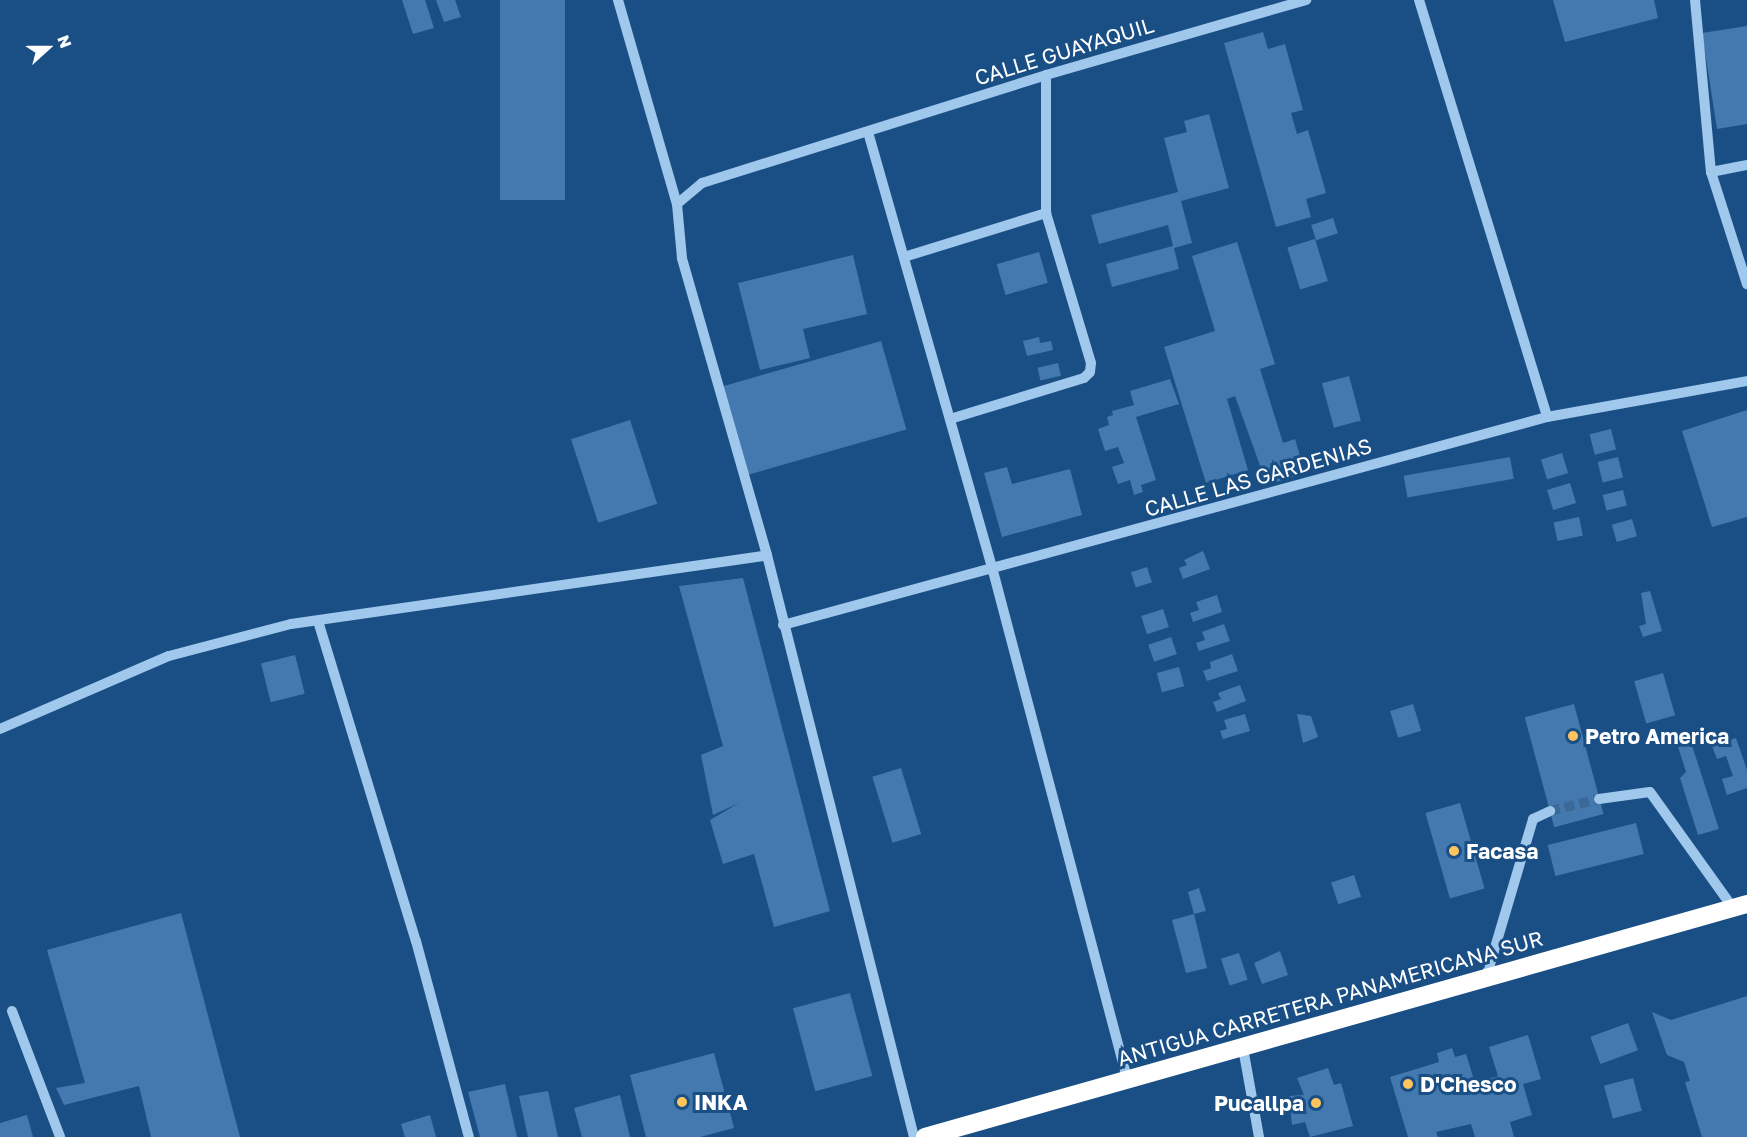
<!DOCTYPE html>
<style>
body{margin:0}
#map{position:relative;width:1747px;height:1137px;overflow:hidden;background:#1a4f85;font-family:"Golos Text",sans-serif}
div>[style]{position:absolute}
.building>*{inset:0;background:#4379ae;transform-origin:0 0}
.minor-tunnel>*{height:10px;margin-top:-5px;transform-origin:0;background:repeating-linear-gradient(90deg,#3c6997 0 10px,transparent 0 15px)}
.minor>*{height:10px;margin:-5px;padding:0 5px;transform-origin:5px;border-radius:5px;background:#a0c7ec}
.highway>*{height:18px;margin:-9px;padding:0 9px;transform-origin:9px;border-radius:9px;background:#fff}
.dots>*{width:16px;height:16px;translate:-50% -50%;box-sizing:border-box;border:3px solid #1a4f85;border-radius:50%}
span{translate:-50% -50%;white-space:nowrap;text-align:center;line-height:1.15;-webkit-text-stroke:6px #1a4f85;paint-order:stroke}
.street-label{font-size:21px;color:#fff}
.poi-label{font-size:21px;color:#fff;font-weight:700}
.left{translate:0 -50%;text-align:left}
.right{translate:-100% -50%;text-align:right}
.north{position:absolute;left:18px;top:18px;width:60px;height:60px;-webkit-text-stroke:4px #1a4f85;paint-order:stroke;rotate:69deg;font-size:16px;font-weight:700;line-height:24px;text-align:center;color:#fff}
.north::after{content:'';display:block;margin:auto;width:21px;height:27px;background:#fff;clip-path:polygon(50% 0,100% 100%,50% 72%,0 100%)}
</style>
<div id="map">
<div class="building">
<div style="clip-path:polygon(402px 0,425px 0,434px 28px,413px 34px)"></div>
<div style="clip-path:polygon(436px 0,455px 0,461px 17px,444px 22px)"></div>
<div style="left:500px;top:0;width:65px;height:200px"></div>
<div style="clip-path:polygon(1553px 0,1654px 0,1658px 18px,1565px 42px)"></div>
<div style="clip-path:polygon(1747px 26px,1747px 124px,1717px 129px,1702px 33px)"></div>
<div style="clip-path:polygon(1263px 32px,1268px 49px,1285px 44px,1303px 110px,1291px 113px,1297px 134px,1308px 130px,1326px 193px,1306px 199px,1311px 217px,1276px 227px,1224px 43px)"></div>
<div style="clip-path:polygon(1209px 114px,1229px 188px,1181px 201px,1192px 243px,1174px 248px,1179px 269px,1112px 287px,1106px 264px,1173px 246px,1168px 225px,1099px 244px,1091px 215px,1178px 192px,1164px 138px,1187px 132px,1184px 121px)"></div>
<div style="left:1333px;top:218px;width:16px;height:23px;rotate:72deg"></div>
<div style="left:1315px;top:239px;width:44px;height:29px;rotate:73deg"></div>
<div style="clip-path:polygon(1237px 242px,1275px 364px,1260px 369px,1283px 443px,1295px 439px,1305px 473px,1267px 485px,1235px 396px,1227px 399px,1248px 470px,1206px 483px,1164px 347px,1215px 331px,1192px 256px)"></div>
<div style="left:1039px;top:252px;width:32px;height:44px;rotate:74deg"></div>
<div style="clip-path:polygon(853px 255px,867px 314px,803px 329px,810px 358px,760px 370px,738px 283px)"></div>
<div style="clip-path:polygon(1039px 337px,1040px 343px,1051px 341px,1053px 350px,1027px 356px,1023px 341px)"></div>
<div style="left:881px;top:341px;width:92px;height:166px;rotate:74deg"></div>
<div style="left:1058px;top:363px;width:13px;height:21px;rotate:77deg"></div>
<div style="left:1349px;top:376px;width:46px;height:28px;rotate:75deg"></div>
<div style="clip-path:polygon(1170px 379px,1179px 404px,1136px 417px,1156px 480px,1141px 485px,1143px 492px,1134px 495px,1130px 480px,1118px 484px,1112px 467px,1124px 463px,1118px 447px,1105px 451px,1098px 429px,1109px 425px,1107px 417px,1113px 415px,1112px 411px,1134px 405px,1130px 391px)"></div>
<div style="clip-path:polygon(1747px 410px,1747px 517px,1712px 527px,1682px 431px)"></div>
<div style="left:630px;top:420px;width:88px;height:62px;rotate:72deg"></div>
<div style="left:1611px;top:429px;width:21px;height:22px;rotate:76deg"></div>
<div style="left:1562px;top:453px;width:21px;height:22px;rotate:73deg"></div>
<div style="left:1510px;top:457px;width:22px;height:108px;rotate:80deg"></div>
<div style="left:1618px;top:457px;width:21px;height:21px;rotate:76deg"></div>
<div style="clip-path:polygon(1007px 467px,1012px 484px,1070px 469px,1082px 515px,1002px 537px,984px 473px)"></div>
<div style="left:1570px;top:483px;width:21px;height:24px;rotate:73deg"></div>
<div style="left:1623px;top:490px;width:16px;height:21px;rotate:76deg"></div>
<div style="left:1579px;top:517px;width:19px;height:26px;rotate:78deg"></div>
<div style="left:1632px;top:519px;width:18px;height:21px;rotate:74deg"></div>
<div style="clip-path:polygon(1203px 551px,1210px 569px,1183px 579px,1179px 568px,1187px 565px,1184px 560px)"></div>
<div style="left:1147px;top:567px;width:16px;height:17px;rotate:72deg"></div>
<div style="clip-path:polygon(743px 578px,830px 911px,774px 927px,754px 854px,723px 864px,710px 820px,739px 803px,713px 815px,701px 755px,723px 746px,679px 586px)"></div>
<div style="clip-path:polygon(1650px 591px,1662px 631px,1643px 637px,1639px 626px,1646px 624px,1641px 593px)"></div>
<div style="clip-path:polygon(1217px 595px,1222px 612px,1193px 622px,1190px 613px,1199px 610px,1196px 602px)"></div>
<div style="left:1163px;top:609px;width:19px;height:23px;rotate:72deg"></div>
<div style="clip-path:polygon(1224px 624px,1230px 641px,1199px 651px,1196px 643px,1205px 640px,1202px 632px)"></div>
<div style="left:1171px;top:637px;width:18px;height:24px;rotate:71deg"></div>
<div style="clip-path:polygon(1232px 654px,1238px 671px,1207px 681px,1203px 671px,1211px 668px,1210px 662px)"></div>
<div style="left:295px;top:655px;width:40px;height:35px;rotate:76deg"></div>
<div style="left:1179px;top:667px;width:20px;height:23px;rotate:75deg"></div>
<div style="left:1663px;top:673px;width:44px;height:30px;rotate:74deg"></div>
<div style="clip-path:polygon(1240px 685px,1246px 701px,1217px 712px,1213px 702px,1221px 699px,1218px 693px)"></div>
<div style="left:1413px;top:704px;width:28px;height:24px;rotate:73deg"></div>
<div style="left:1574px;top:704px;width:114px;height:51px;rotate:75deg"></div>
<div style="clip-path:polygon(1245px 714px,1250px 731px,1223px 739px,1220px 731px,1227px 729px,1224px 720px)"></div>
<div style="clip-path:polygon(1297px 714px,1311px 716px,1318px 737px,1303px 743px)"></div>
<div style="clip-path:polygon(1688px 733px,1719px 829px,1698px 835px,1680px 778px,1686px 772px,1675px 737px)"></div>
<div style="clip-path:polygon(1736px 738px,1747px 770px,1747px 788px,1727px 795px,1722px 779px,1733px 776px,1726px 756px,1717px 759px,1712px 746px)"></div>
<div style="left:901px;top:768px;width:69px;height:30px;rotate:73deg"></div>
<div style="left:1460px;top:803px;width:89px;height:36px;rotate:74deg"></div>
<div style="left:1636px;top:823px;width:32px;height:91px;rotate:76deg"></div>
<div style="left:1354px;top:875px;width:23px;height:24px;rotate:72deg"></div>
<div style="clip-path:polygon(1199px 888px,1206px 911px,1194px 914px,1207px 968px,1186px 973px,1172px 920px,1194px 914px,1188px 892px)"></div>
<div style="clip-path:polygon(181px 913px,240px 1137px,151px 1137px,139px 1086px,64px 1105px,56px 1088px,85px 1083px,47px 950px)"></div>
<div style="clip-path:polygon(1280px 951px,1288px 975px,1262px 984px,1254px 963px)"></div>
<div style="left:1239px;top:953px;width:28px;height:19px;rotate:72deg"></div>
<div style="left:850px;top:993px;width:86px;height:59px;rotate:75deg"></div>
<div style="clip-path:polygon(1747px 996px,1747px 1137px,1702px 1137px,1685px 1082px,1690px 1081px,1684px 1062px,1667px 1055px,1652px 1012px,1671px 1020px)"></div>
<div style="left:1628px;top:1023px;width:29px;height:40px;rotate:70deg"></div>
<div style="clip-path:polygon(evenodd,1528px 1035px,1541px 1079px,1523px 1084px,1532px 1115px,1510px 1122px,1514px 1137px,1475px 1137px,1471px 1124px,1436px 1132px,1438px 1137px,1408px 1137px,1390px 1077px,1439px 1062px,1437px 1053px,1452px 1048px,1455px 1057px,1466px 1054px,1475px 1083px,1498px 1076px,1489px 1047px,1528px 1035px,1456px 1078px,1460px 1092px,1453px 1094px,1448px 1079px,1456px 1078px)"></div>
<div style="clip-path:polygon(714px 1053px,734px 1128px,700px 1137px,646px 1137px,630px 1075px)"></div>
<div style="clip-path:polygon(1328px 1068px,1334px 1085px,1341px 1083px,1353px 1126px,1310px 1137px,1305px 1122px,1292px 1125px,1289px 1096px,1304px 1095px,1297px 1078px)"></div>
<div style="left:1633px;top:1078px;width:34px;height:30px;rotate:75deg"></div>
<div style="clip-path:polygon(505px 1084px,517px 1137px,480px 1137px,468px 1092px)"></div>
<div style="clip-path:polygon(548px 1091px,558px 1137px,528px 1137px,519px 1096px)"></div>
<div style="clip-path:polygon(620px 1095px,630px 1137px,582px 1137px,574px 1108px)"></div>
<div style="clip-path:polygon(27px 1115px,33px 1137px,0 1137px,0 1123px)"></div>
<div style="clip-path:polygon(430px 1115px,436px 1137px,405px 1137px,401px 1124px)"></div>
</div>
<div class="minor-tunnel">
<div style="left:1550px;top:811px;width:50px;rotate:-13.8deg"></div>
</div>
<div class="minor">
<div style="left:618px;top:0;width:212px;rotate:73.9deg"></div>
<div style="left:1419px;top:0;width:436px;rotate:72.9deg"></div>
<div style="left:1695px;top:0;width:173px;rotate:84.7deg"></div>
<div style="left:1711px;top:172px;width:118px;rotate:72.2deg"></div>
<div style="left:868px;top:132px;width:456px;rotate:74.1deg"></div>
<div style="left:993px;top:571px;width:524px;rotate:75.2deg"></div>
<div style="left:1711px;top:172px;width:37px;rotate:-11deg"></div>
<div style="left:904px;top:257px;width:149px;rotate:-17.2deg"></div>
<div style="left:950px;top:419px;width:140px;rotate:-17deg"></div>
<div style="left:1084px;top:378px;width:8px;rotate:-45deg"></div>
<div style="left:1090px;top:372px;width:9px;rotate:-84deg"></div>
<div style="left:1091px;top:363px;width:157px;rotate:-106.7deg"></div>
<div style="left:1046px;top:213px;width:138px;rotate:-90deg"></div>
<div style="left:318px;top:621px;width:335px;rotate:73deg"></div>
<div style="left:416px;top:941px;width:203px;rotate:74.9deg"></div>
<div style="left:783px;top:625px;width:792px;rotate:-15.23deg"></div>
<div style="left:1547px;top:417px;width:203px;rotate:-10.2deg"></div>
<div style="left:0;top:729px;width:184px;rotate:-23.4deg"></div>
<div style="left:169px;top:656px;width:126px;rotate:-14.7deg"></div>
<div style="left:291px;top:624px;width:481px;rotate:-8.2deg"></div>
<div style="left:1599px;top:799px;width:51px;rotate:-7.8deg"></div>
<div style="left:1650px;top:792px;width:143px;rotate:54.4deg"></div>
<div style="left:1486px;top:978px;width:166px;rotate:-73.5deg"></div>
<div style="left:1533px;top:819px;width:19px;rotate:-25deg"></div>
<div style="left:12px;top:1011px;width:135px;rotate:69.1deg"></div>
<div style="left:1243px;top:1048px;width:90px;rotate:79.8deg"></div>
<div style="left:914px;top:1137px;width:600px;rotate:-104.18deg"></div>
<div style="left:767px;top:555px;width:309px;rotate:-106deg"></div>
<div style="left:682px;top:258px;width:54px;rotate:-95.3deg"></div>
<div style="left:677px;top:204px;width:33px;rotate:-40deg"></div>
<div style="left:702px;top:183px;width:361px;rotate:-17.4deg"></div>
<div style="left:1046px;top:75px;width:271px;rotate:-16.1deg"></div>
</div>
<div class="highway">
<div style="left:925px;top:1137px;width:854px;rotate:-15.83deg"></div>
</div>
<div class="dots">
<div style="left:1573px;top:736px;background:#fec55c"></div>
<div style="left:1454px;top:851px;background:#fec55c"></div>
<div style="left:1408px;top:1084px;background:#fec55c"></div>
<div style="left:682px;top:1102px;background:#fec55c"></div>
<div style="left:1316px;top:1103px;background:#fec55c"></div>
</div>
<div class="street-label">
<span style="left:1064px;top:51px;rotate:-17deg">CALLE GUAYAQUIL</span>
<span style="left:1258px;top:477px;rotate:-16deg">CALLE LAS GARDENIAS</span>
<span style="left:1330px;top:998px;rotate:-16deg">ANTIGUA CARRETERA PANAMERICANA SUR</span>
</div>
<div class="poi-label">
<span class="left" style="left:1585px;top:736px">Petro America</span>
<span class="left" style="left:1466px;top:851px">Facasa</span>
<span class="left" style="left:1420px;top:1084px">D'Chesco</span>
<span class="left" style="left:694px;top:1102px">INKA</span>
<span class="right" style="left:1304px;top:1103px">Pucallpa</span>
</div>
<div class="north">N</div>
</div>
